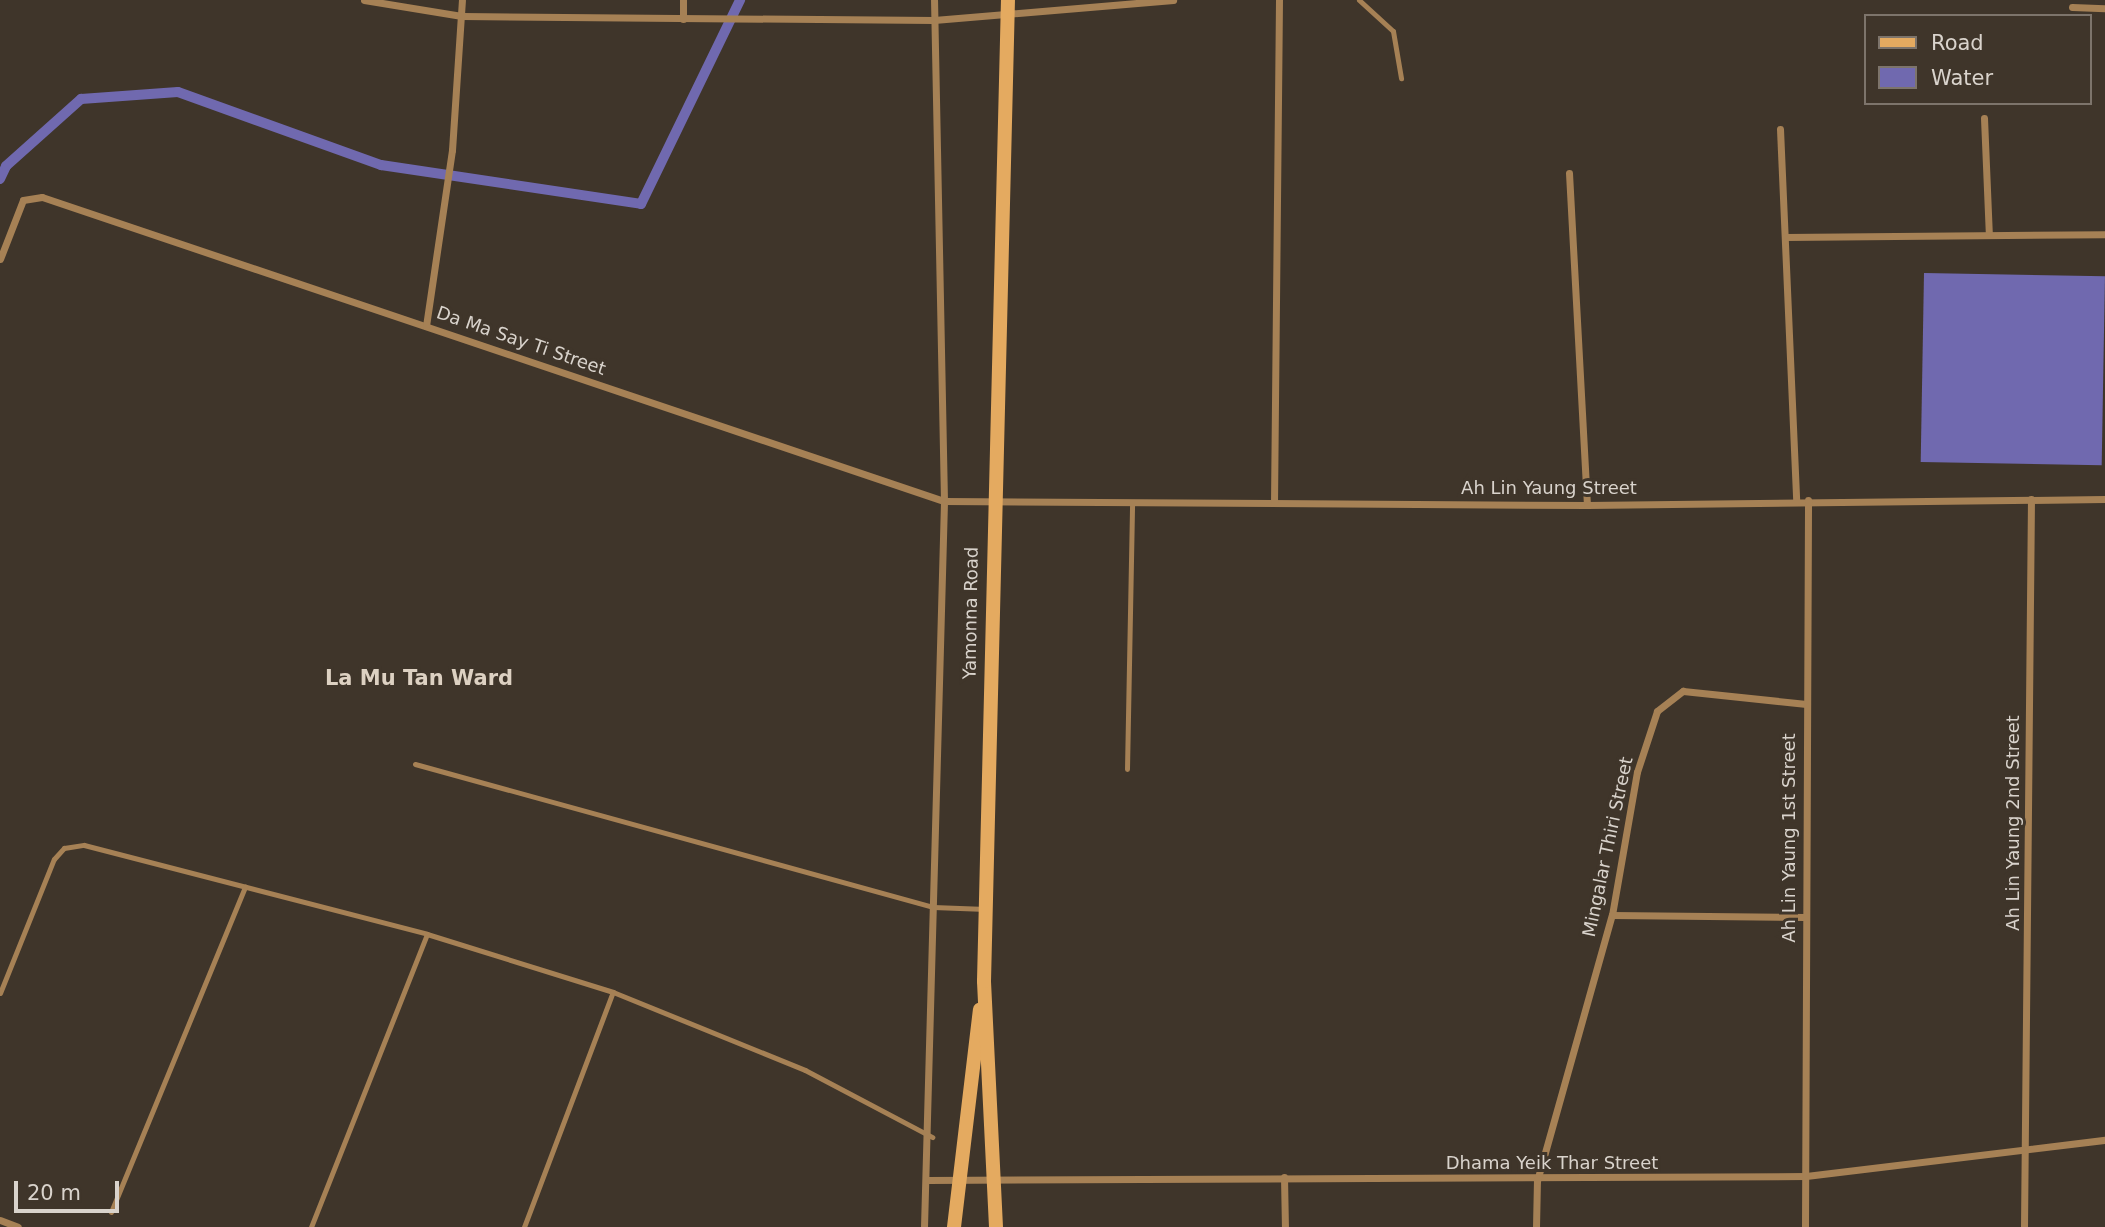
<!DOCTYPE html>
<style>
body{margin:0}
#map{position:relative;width:2105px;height:1227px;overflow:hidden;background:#3f352a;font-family:"DejaVu Sans",sans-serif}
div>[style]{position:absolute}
.water>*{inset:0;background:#7069af;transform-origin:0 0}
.stream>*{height:10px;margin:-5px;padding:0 5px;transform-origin:5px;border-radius:5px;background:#7069af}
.lane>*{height:5px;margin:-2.5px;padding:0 2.5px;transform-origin:2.5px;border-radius:2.5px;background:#a68155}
.street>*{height:7px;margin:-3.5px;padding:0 3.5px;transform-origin:3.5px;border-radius:3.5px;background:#a68155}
.secondary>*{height:14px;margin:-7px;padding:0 7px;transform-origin:7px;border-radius:7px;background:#e4aa60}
span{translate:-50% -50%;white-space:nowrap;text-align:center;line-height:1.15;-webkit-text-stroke:6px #3f352a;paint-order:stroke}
.street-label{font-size:18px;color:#d9d3cc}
.quarter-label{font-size:21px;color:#ddd1c2;font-weight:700}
.legend{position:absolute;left:1864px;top:14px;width:228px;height:91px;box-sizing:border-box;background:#3f352a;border:2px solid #7d746b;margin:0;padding:9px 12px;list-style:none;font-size:21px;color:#d9d3cc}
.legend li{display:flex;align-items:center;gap:14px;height:35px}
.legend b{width:35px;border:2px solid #7d746b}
.scale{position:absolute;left:14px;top:1181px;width:105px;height:32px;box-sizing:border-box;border:4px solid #d9d3cc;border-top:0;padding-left:9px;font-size:21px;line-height:24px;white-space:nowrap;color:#d9d3cc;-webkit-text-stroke:5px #3f352a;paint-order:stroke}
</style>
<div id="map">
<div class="water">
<div style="left:1924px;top:273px;width:181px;height:189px;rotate:1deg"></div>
</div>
<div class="stream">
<div style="left:0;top:179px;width:14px;rotate:-65deg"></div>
<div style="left:6px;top:166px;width:101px;rotate:-41.8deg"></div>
<div style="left:81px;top:99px;width:97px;rotate:-4.1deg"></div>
<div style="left:178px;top:92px;width:216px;rotate:19.8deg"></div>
<div style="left:381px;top:165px;width:263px;rotate:8.5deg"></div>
<div style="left:641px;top:204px;width:227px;rotate:-64.1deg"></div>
</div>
<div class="lane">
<div style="left:1359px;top:0;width:46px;rotate:42.4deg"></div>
<div style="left:1393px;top:31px;width:48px;rotate:80.3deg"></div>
<div style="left:415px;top:764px;width:537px;rotate:15.43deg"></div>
<div style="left:933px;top:907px;width:53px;rotate:2.2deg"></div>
<div style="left:1127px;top:769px;width:265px;rotate:-88.9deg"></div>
<div style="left:0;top:993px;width:144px;rotate:-68.1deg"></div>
<div style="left:54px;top:859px;width:15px;rotate:-48deg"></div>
<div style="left:64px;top:848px;width:20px;rotate:-9deg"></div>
<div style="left:84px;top:845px;width:354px;rotate:14.5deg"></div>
<div style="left:427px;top:934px;width:195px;rotate:17.3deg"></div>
<div style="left:613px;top:992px;width:207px;rotate:22.1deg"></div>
<div style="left:805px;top:1070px;width:144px;rotate:27.8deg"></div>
<div style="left:111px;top:1212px;width:352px;rotate:-67.6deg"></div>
<div style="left:311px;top:1227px;width:315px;rotate:-68.4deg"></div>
<div style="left:524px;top:1227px;width:251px;rotate:-69.3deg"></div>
</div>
<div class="street">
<div style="left:364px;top:0;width:99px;rotate:9.3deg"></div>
<div style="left:462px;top:16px;width:472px;rotate:0.5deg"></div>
<div style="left:934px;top:20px;width:240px;rotate:-4.8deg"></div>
<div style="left:2072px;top:7px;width:33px;rotate:2deg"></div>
<div style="left:683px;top:19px;width:19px;rotate:-90deg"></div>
<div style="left:1984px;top:118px;width:117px;rotate:87.6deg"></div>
<div style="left:1780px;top:129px;width:372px;rotate:87.5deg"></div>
<div style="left:1569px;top:173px;width:332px;rotate:86.9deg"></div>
<div style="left:1785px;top:237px;width:320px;rotate:-0.5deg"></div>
<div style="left:0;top:259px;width:63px;rotate:-68.7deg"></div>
<div style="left:23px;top:200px;width:19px;rotate:-9deg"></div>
<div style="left:42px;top:197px;width:952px;rotate:18.63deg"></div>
<div style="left:944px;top:501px;width:643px;rotate:0.36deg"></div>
<div style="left:1587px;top:505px;width:518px;rotate:-0.66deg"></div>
<div style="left:426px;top:326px;width:178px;rotate:-81.6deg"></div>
<div style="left:452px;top:150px;width:150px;rotate:-86.2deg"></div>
<div style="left:1274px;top:503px;width:503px;rotate:-89.43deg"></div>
<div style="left:1612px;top:915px;width:193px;rotate:0.6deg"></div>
<div style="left:1284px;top:1177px;width:50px;rotate:88.9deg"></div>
<div style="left:928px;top:1180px;width:878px;rotate:-0.26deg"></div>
<div style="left:1806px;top:1176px;width:301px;rotate:-6.9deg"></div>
<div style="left:0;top:1220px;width:19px;rotate:21deg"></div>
<div style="left:924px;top:1227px;width:726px;rotate:-88.42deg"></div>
<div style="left:944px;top:501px;width:501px;rotate:-91.14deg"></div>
<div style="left:1536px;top:1227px;width:46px;rotate:-88.8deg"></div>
<div style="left:1537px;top:1181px;width:276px;rotate:-74.3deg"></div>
<div style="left:1612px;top:915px;width:145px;rotate:-80.1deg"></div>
<div style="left:1637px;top:772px;width:64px;rotate:-71.8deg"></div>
<div style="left:1657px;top:711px;width:33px;rotate:-38deg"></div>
<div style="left:1683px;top:691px;width:124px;rotate:6deg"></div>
<div style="left:1805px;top:1227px;width:727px;rotate:-89.76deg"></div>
<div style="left:2024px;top:1227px;width:728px;rotate:-89.45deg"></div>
</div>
<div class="secondary">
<div style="left:954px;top:1227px;width:219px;rotate:-83.2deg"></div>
<div style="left:996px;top:1227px;width:246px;rotate:-92.8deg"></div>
<div style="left:984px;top:981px;width:981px;rotate:-88.6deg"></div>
</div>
<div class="street-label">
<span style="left:521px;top:341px;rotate:19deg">Da Ma Say Ti Street</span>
<span style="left:1549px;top:488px">Ah Lin Yaung Street</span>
<span style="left:971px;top:613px;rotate:-89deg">Yamonna Road</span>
<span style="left:2013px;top:823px;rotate:-90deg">Ah Lin Yaung 2nd Street</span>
<span style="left:1789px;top:838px;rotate:-90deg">Ah Lin Yaung 1st Street</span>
<span style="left:1608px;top:847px;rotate:-78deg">Mingalar Thiri Street</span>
<span style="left:1552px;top:1163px">Dhama Yeik Thar Street</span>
</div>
<div class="quarter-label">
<span style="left:419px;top:678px">La Mu Tan Ward</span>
</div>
<ul class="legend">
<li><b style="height:9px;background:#e4aa60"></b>Road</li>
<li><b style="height:19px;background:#7069af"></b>Water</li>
</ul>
<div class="scale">20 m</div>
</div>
